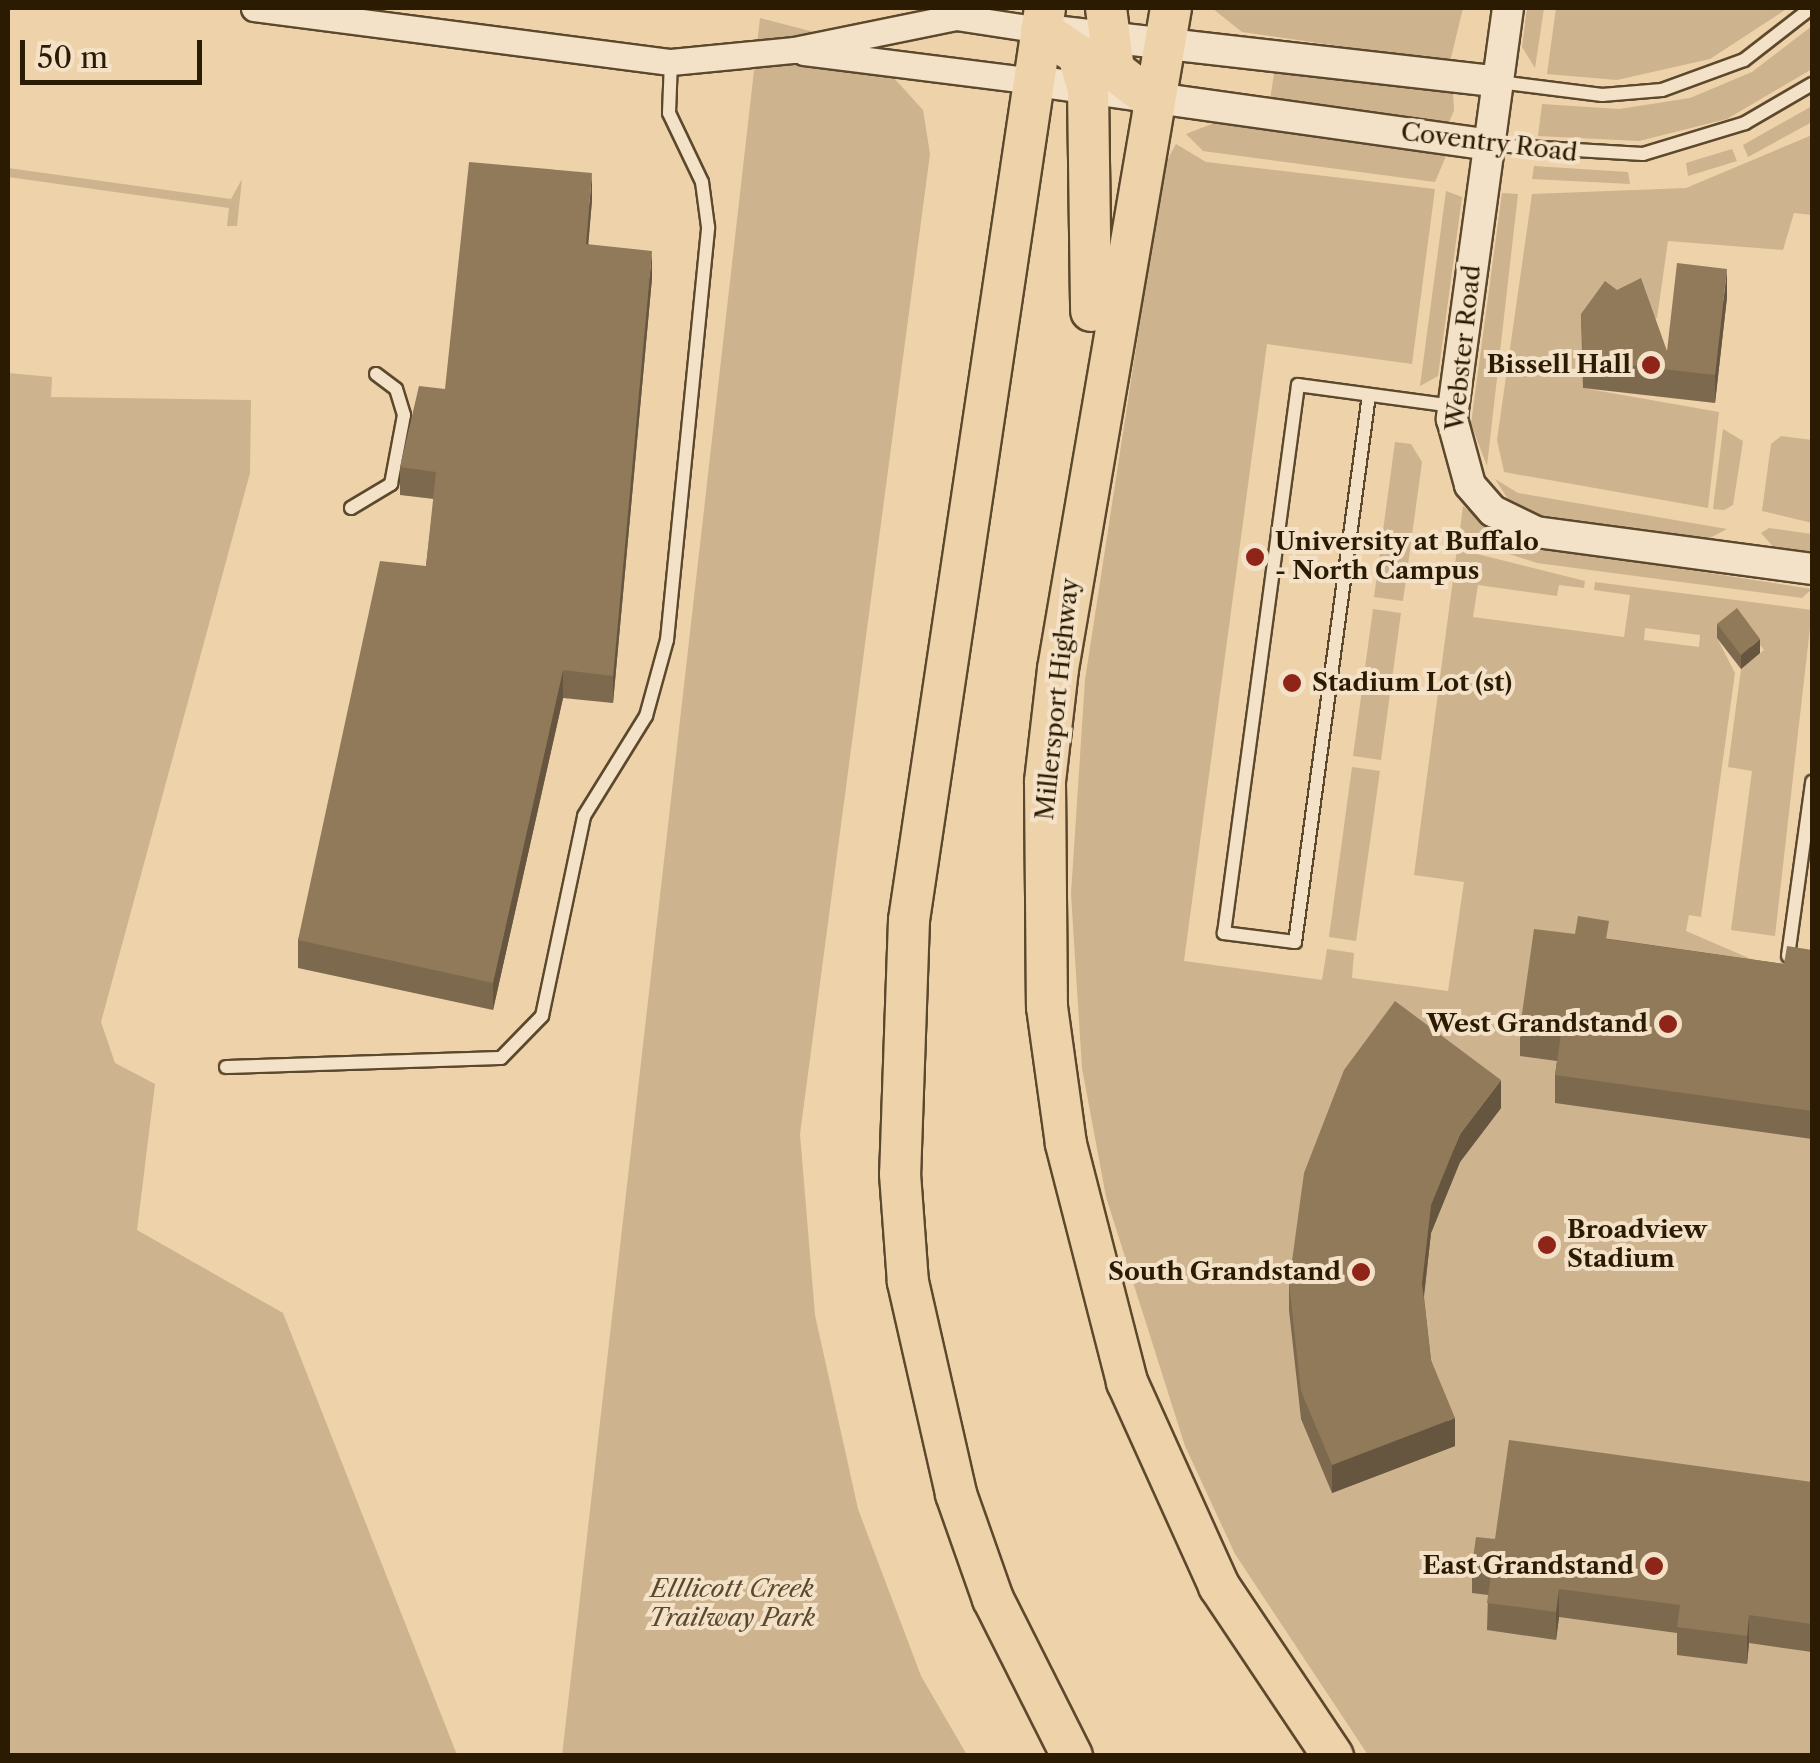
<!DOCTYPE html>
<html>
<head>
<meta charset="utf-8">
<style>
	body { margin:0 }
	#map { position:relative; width:1820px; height:1763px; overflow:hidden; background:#eed2aa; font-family:"Libre Caslon Text",serif }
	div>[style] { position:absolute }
	.green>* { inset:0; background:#cdb38e }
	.roads { filter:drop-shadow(2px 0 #5c492d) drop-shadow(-2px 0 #5c492d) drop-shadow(0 2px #5c492d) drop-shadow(0 -2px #5c492d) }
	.service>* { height:12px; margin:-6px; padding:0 6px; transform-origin:6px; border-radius:6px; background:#f4e2c8 }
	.minor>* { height:25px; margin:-12.5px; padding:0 12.5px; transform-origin:12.5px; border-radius:12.5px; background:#f4e2c8 }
	.tertiary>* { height:30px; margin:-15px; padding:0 15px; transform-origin:15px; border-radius:15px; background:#f4e2c8 }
	.primary>* { height:40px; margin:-20px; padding:0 20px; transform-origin:20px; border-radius:20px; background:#eed2aa }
	.wall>* { inset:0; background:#7d694d }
	.shaded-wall>* { inset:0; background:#66553f }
	.building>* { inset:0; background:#917a5a }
	.dots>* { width:28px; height:28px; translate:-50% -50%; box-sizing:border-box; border:5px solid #f4e2c8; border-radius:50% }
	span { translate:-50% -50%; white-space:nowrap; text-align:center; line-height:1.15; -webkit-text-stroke:8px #f4e2c8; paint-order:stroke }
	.street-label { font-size:25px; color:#2c1b03 }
	.poi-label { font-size:25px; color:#2c1b03; font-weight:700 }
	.right { translate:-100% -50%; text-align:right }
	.left { translate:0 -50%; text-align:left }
	.park-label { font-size:25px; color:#5c492d; font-style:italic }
	.frame { position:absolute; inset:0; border:10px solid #2c1b03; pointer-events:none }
	.scale { position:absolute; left:20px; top:40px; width:182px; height:45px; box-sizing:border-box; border:5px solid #2c1b03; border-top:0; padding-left:12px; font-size:30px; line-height:35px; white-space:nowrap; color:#2c1b03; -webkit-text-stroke:8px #f4e2c8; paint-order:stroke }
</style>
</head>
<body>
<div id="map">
	<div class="green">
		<i style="clip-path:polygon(1212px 8px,1463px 8px,1450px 62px,1242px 32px)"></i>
		<i style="clip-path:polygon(1527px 8px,1544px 8px,1535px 68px,1522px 47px)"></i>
		<i style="clip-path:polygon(1556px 8px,1788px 8px,1710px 59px,1617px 80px,1547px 74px)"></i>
		<i style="clip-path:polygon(760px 18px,864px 45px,923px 110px,930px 154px,800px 1134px,815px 1315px,858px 1509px,921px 1676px,967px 1755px,562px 1756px)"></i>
		<i style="clip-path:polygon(1812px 26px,1812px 69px,1727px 119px,1639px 141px,1538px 136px,1542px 104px,1619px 109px,1690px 98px,1752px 72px)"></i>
		<i style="clip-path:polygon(1275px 67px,1453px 92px,1454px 111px,1448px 124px,1270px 100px)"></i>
		<i style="clip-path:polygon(1812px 106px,1812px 122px,1748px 157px,1743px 145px)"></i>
		<i style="clip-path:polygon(1214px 123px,1441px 153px,1446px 156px,1435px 182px,1203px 151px,1186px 134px)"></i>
		<i style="clip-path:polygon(1812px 135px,1812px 215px,1794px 213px,1783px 250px,1668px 241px,1657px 318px,1645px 317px,1583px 388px,1719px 412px,1708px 508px,1504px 472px,1497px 440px,1532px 194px,1686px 188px)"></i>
		<i style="clip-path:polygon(evenodd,1176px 144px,1206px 162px,1435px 189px,1412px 364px,1267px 344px,1184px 961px,1322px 980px,1327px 949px,1354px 953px,1352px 978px,1448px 991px,1464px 882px,1414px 875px,1457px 549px,1585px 581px,1584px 588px,1559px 585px,1557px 596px,1478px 585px,1473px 617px,1624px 637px,1630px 595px,1594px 590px,1595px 582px,1812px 610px,1775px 936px,1731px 930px,1752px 771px,1728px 767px,1741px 669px,1764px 650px,1755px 639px,1717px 638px,1735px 673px,1701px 917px,1689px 915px,1686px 931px,1751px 959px,1747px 986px,1812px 978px,1812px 1755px,1368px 1755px,1235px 1554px,1185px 1446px,1106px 1197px,1082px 1068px,1071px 894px,1085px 680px,1164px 166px,1176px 144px,1645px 628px,1700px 635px,1699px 647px,1644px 640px,1645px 628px)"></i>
		<i style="clip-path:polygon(1732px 149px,1737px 161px,1688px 176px,1686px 163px)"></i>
		<i style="clip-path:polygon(1534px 166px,1628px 172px,1630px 184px,1532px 179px)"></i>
		<i style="clip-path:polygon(8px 168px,231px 199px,242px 179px,237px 226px,227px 226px,229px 208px,8px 177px)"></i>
		<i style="clip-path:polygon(1446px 191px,1462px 197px,1438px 376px,1420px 386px)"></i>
		<i style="clip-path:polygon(1502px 193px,1518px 194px,1487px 466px,1471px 424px)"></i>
		<i style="clip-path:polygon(8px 373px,52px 377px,51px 397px,251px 400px,250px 473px,101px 1022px,115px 1063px,155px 1084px,137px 1230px,283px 1313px,457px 1755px,8px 1755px)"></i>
		<i style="clip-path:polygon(1723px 429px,1743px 441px,1733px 505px,1724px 510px,1713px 509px)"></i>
		<i style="clip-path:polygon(1781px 436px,1812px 440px,1812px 523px,1762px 511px,1771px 444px)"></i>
		<i style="clip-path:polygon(1395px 442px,1411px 444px,1422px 462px,1403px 601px,1374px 597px)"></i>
		<i style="clip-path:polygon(1495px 479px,1518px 493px,1727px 529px,1704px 541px,1544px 518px,1511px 504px)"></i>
		<i style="clip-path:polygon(1463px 506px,1493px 531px,1534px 546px,1812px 589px,1802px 598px,1537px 563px,1459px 538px)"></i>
		<i style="clip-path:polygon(1769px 528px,1812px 534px,1812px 555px,1775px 549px,1761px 533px)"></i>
		<i style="clip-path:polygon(1373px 609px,1401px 613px,1381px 760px,1353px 756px)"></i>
		<i style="clip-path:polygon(1352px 767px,1380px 771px,1356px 941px,1329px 937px)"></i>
	</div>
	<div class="roads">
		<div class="service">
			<i style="left:1499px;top:82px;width:104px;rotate:7.2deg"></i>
			<i style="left:1602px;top:95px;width:60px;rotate:-4.8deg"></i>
			<i style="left:1662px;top:90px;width:87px;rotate:-20.1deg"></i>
			<i style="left:1744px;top:60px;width:85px;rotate:-37.8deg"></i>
			<i style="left:1492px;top:145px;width:151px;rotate:3.4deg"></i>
			<i style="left:1643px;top:154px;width:107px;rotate:-16.9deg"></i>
			<i style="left:1745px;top:123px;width:78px;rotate:-30.2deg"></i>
			<i style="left:1369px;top:395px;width:552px;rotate:97.7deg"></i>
			<i style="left:1295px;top:942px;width:72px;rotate:-172.8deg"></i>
			<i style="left:1224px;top:933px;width:553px;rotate:-82.31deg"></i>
			<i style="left:1298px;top:385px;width:156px;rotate:7.7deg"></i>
			<i style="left:351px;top:508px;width:47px;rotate:-31deg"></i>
			<i style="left:391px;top:484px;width:70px;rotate:-79.3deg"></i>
			<i style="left:404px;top:415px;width:27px;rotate:-107deg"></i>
			<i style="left:396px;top:389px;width:25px;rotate:-143deg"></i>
			<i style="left:1788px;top:956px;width:176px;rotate:-82.1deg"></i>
			<i style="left:226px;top:1067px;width:275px;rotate:-1.9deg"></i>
			<i style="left:501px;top:1058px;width:59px;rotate:-45.7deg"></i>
			<i style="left:542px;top:1016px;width:204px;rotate:-78.1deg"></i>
			<i style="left:584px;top:816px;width:118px;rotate:-58.2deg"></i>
			<i style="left:646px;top:716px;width:79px;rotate:-74.6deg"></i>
			<i style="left:667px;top:640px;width:415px;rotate:-84.3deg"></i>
			<i style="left:708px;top:227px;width:45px;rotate:-97.6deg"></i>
			<i style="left:702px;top:182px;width:76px;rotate:-115.6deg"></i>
			<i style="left:669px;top:113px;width:51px;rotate:-87.8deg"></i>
		</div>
		<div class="minor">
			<i style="left:254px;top:8px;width:420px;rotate:7.4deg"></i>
			<i style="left:671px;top:62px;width:124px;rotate:-5.6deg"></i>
			<i style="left:794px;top:50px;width:165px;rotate:-11.5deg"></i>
			<i style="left:956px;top:17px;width:86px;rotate:8.7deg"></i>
			<i style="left:804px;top:52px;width:233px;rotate:7.2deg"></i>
		</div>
		<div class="tertiary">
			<i style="left:1508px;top:8px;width:415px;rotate:97.8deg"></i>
			<i style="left:1452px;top:419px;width:68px;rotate:74.7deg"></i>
			<i style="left:1470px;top:485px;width:35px;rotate:49deg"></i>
			<i style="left:1493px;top:511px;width:48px;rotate:26deg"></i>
			<i style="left:1536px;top:532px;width:278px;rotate:7.6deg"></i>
			<i style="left:1045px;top:30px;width:456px;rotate:6.5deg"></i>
			<i style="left:1035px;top:81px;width:459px;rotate:8deg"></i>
		</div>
		<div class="primary">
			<i style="left:1045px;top:8px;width:922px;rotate:98.48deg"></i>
			<i style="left:909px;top:920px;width:254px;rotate:92deg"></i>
			<i style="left:900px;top:1174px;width:108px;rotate:85.8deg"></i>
			<i style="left:908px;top:1282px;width:217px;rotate:77.2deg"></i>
			<i style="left:956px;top:1494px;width:111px;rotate:70.6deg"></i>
			<i style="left:993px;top:1599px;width:176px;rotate:63.3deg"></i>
			<i style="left:1106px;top:8px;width:63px;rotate:82.6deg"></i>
			<i style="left:1114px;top:70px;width:47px;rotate:38.1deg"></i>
			<i style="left:1171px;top:8px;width:671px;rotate:99.7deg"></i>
			<i style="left:1058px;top:669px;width:114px;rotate:96.6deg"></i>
			<i style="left:1045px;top:782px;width:225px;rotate:89.5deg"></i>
			<i style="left:1047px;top:1007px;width:138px;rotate:82.1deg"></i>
			<i style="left:1066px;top:1144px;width:246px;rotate:75.6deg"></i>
			<i style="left:1127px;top:1382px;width:224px;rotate:65.7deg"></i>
			<i style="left:1219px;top:1586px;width:205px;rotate:56.2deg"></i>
			<i style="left:1041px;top:30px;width:45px;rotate:34deg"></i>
			<i style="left:1078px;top:55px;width:35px;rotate:74deg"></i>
			<i style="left:1088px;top:89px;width:222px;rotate:89.2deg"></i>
		</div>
	</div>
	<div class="wall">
		<i style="clip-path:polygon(592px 200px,588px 244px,652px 278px,613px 703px,563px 698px,493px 1010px,298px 968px,298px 940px,426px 566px,434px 499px,400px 495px,400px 467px,445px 389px)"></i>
		<i style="clip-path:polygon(1727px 297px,1715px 403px,1583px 388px,1581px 314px,1667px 351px)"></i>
		<i style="clip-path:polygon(1717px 624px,1760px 653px,1741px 669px,1717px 638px)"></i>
		<i style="clip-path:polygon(1575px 934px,1784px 964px,1812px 950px,1812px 1139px,1555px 1103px,1555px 1075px,1557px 1061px,1520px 1056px,1520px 1028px)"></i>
		<i style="clip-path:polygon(1501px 1108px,1460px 1162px,1431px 1233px,1424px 1297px,1431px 1360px,1455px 1446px,1332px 1493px,1301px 1419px,1289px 1310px,1289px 1283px)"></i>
		<i style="clip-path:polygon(1812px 1482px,1812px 1652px,1749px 1643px,1747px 1664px,1677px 1655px,1677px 1633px,1559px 1617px,1556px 1640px,1487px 1630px,1488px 1595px,1472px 1593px,1472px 1565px)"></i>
	</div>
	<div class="shaded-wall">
		<i style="clip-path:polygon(592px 173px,592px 200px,586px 272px,586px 244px)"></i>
		<i style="clip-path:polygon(652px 251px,652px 278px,613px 703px,613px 676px)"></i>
		<i style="clip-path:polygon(1727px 269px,1727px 297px,1715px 403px,1715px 375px)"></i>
		<i style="clip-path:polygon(1760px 639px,1760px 653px,1741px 669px,1741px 655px)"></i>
		<i style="clip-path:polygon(563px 670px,563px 698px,493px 1010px,493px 983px)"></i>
		<i style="clip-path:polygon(1501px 1080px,1501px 1108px,1460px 1162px,1431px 1233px,1422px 1311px,1422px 1283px,1431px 1205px,1460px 1134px)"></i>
		<i style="clip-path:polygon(1455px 1418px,1455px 1446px,1332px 1493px,1332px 1465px)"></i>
		<i style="clip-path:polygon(1559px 1589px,1559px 1617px,1556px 1640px,1556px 1612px)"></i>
		<i style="clip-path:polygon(1749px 1615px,1749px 1643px,1747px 1664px,1747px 1636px)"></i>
	</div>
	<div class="building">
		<i style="clip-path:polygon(469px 162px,592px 173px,586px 244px,652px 251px,613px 676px,563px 670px,493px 983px,298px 940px,380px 561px,426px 566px,436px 472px,400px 467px,419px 386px,445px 389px)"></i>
		<i style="clip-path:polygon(1677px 263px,1727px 269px,1715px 375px,1583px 360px,1581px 314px,1605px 281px,1617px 290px,1641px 278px,1667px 351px)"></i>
		<i style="clip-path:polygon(1737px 608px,1760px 639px,1741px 655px,1717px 624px)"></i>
		<i style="clip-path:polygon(1578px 916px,1609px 921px,1606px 939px,1784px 964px,1787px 946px,1812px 950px,1812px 1111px,1555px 1075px,1561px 1034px,1520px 1028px,1534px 929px,1575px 934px)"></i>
		<i style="clip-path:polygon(1395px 1001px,1501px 1080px,1460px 1134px,1431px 1205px,1422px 1283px,1431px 1360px,1455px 1418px,1332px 1465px,1301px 1391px,1289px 1283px,1304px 1173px,1344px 1070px)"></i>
		<i style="clip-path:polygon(1509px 1440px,1812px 1482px,1812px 1624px,1749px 1615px,1747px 1636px,1677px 1627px,1680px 1605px,1559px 1589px,1556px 1612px,1487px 1603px,1492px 1568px,1472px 1565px,1476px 1537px,1495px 1539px)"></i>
	</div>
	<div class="dots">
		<i style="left:1651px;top:365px;background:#8f2418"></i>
		<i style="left:1255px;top:557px;background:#8f2418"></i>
		<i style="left:1292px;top:683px;background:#8f2418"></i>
		<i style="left:1668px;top:1024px;background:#8f2418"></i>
		<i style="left:1547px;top:1245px;background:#8f2418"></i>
		<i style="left:1361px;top:1272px;background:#8f2418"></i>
		<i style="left:1654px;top:1566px;background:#8f2418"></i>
	</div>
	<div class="street-label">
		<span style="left:1489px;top:143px;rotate:7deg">Coventry Road</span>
		<span style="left:1464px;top:348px;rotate:-84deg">Webster Road</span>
		<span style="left:1058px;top:699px;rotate:-84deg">Millersport Highway</span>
	</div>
	<div class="poi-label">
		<span class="right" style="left:1631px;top:365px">Bissell Hall</span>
		<span class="left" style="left:1275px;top:557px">University at Buffalo<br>- North Campus</span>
		<span class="left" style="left:1312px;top:683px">Stadium Lot (st)</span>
		<span class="right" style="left:1648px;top:1024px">West Grandstand</span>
		<span class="left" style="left:1567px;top:1245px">Broadview<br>Stadium</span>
		<span class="right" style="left:1341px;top:1272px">South Grandstand</span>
		<span class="right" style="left:1634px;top:1566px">East Grandstand</span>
	</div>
	<div class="park-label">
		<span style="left:732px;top:1604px">Elllicott Creek<br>Trailway Park</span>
	</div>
	<div class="frame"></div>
	<div class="scale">50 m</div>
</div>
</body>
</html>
